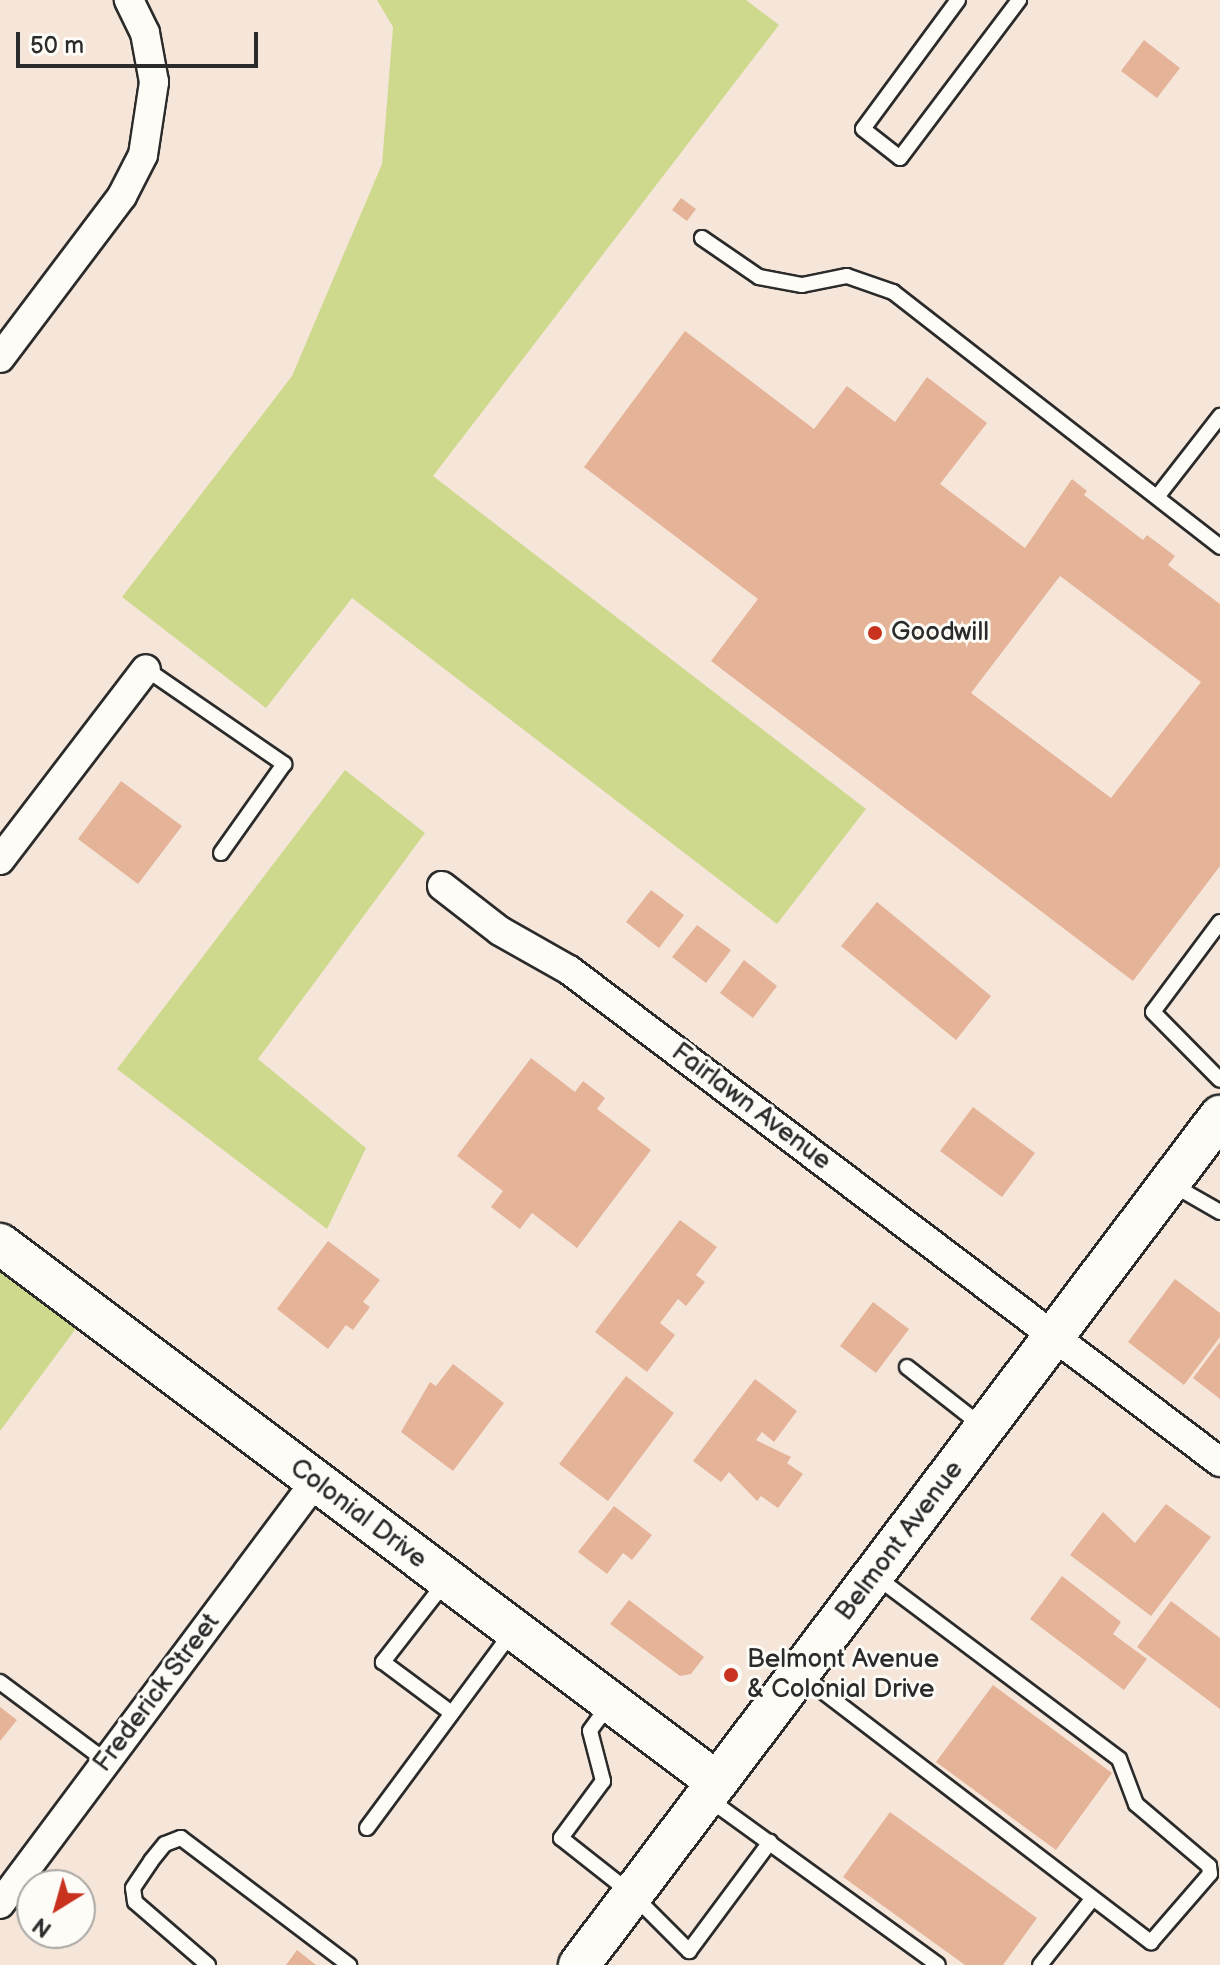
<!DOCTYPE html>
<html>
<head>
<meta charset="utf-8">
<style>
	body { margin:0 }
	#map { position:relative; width:1220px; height:1965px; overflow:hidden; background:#f6e6da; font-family:"Balsamiq Sans",sans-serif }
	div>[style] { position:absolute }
	.green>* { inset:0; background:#ced98d }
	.building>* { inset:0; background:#e5b398 }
	.roads { filter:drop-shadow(2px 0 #2b2b2b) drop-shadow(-2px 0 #2b2b2b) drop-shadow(0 2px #2b2b2b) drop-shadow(0 -2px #2b2b2b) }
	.lane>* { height:14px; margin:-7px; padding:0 7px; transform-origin:7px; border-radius:7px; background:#fdfcf7 }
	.street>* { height:28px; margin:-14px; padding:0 14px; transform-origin:14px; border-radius:14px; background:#fdfcf7 }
	.secondary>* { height:40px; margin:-20px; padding:0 20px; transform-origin:20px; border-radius:20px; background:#fdfcf7 }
	.dots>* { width:22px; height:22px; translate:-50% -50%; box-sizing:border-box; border:4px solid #fdfcf7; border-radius:50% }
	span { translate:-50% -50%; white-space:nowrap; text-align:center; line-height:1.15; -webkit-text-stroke:6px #fdfcf7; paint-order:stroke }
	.poi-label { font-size:26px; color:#2b2b2b }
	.left { translate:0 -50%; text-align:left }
	.street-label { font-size:26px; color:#2b2b2b }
	.north { position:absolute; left:16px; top:1869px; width:80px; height:80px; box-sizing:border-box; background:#fdfcf7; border:2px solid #a9a8a5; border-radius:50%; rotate:217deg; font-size:22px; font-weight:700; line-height:32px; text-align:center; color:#2b2b2b }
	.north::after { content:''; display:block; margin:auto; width:28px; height:36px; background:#c8321e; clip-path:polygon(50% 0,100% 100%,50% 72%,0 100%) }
	.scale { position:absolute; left:16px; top:32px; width:242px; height:36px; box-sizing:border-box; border:4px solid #2b2b2b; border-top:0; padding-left:10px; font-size:24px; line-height:28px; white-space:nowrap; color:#2b2b2b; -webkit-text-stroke:6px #fdfcf7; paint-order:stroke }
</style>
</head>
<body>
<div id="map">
	<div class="green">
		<i style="clip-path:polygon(377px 0,746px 0,779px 25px,433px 476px,866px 809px,777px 924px,352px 598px,266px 708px,122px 597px,292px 376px,382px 164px,393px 27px)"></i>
		<i style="clip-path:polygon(345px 770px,425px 833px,258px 1059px,366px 1148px,327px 1229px,117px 1069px)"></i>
		<i style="clip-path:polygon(0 1244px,89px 1311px,0 1431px)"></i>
	</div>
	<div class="building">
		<i style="clip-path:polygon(1144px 40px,1180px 68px,1157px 98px,1121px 71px)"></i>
		<i style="clip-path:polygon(681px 198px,696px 209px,687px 221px,672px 210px)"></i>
		<i style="clip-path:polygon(evenodd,685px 331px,814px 429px,847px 386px,895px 422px,927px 377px,987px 423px,940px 484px,1025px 548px,1072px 479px,1087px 491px,1084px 495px,1143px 540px,1147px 535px,1175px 556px,1168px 565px,1220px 604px,1220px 866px,1133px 981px,711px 661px,758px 599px,584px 467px,685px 331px,1060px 576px,1201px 682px,1111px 798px,971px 693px,1060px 576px)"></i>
		<i style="clip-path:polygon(121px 781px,182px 826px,138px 884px,78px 839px)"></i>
		<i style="clip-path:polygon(651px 890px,684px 915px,659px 948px,626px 922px)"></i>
		<i style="clip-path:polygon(877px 902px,991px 996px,956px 1040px,841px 946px)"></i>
		<i style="clip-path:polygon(697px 925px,731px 950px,706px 983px,672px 957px)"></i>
		<i style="clip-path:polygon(744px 960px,777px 986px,753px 1018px,720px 993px)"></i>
		<i style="clip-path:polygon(531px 1058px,575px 1092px,583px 1081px,605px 1098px,597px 1109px,651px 1150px,577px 1248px,532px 1213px,520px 1229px,491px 1207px,503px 1191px,457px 1156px)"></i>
		<i style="clip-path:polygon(973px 1107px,1035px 1153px,1002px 1197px,940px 1151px)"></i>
		<i style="clip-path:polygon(680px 1220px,717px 1247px,696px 1275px,705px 1282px,686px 1306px,678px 1299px,660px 1323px,675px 1335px,647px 1372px,595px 1332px)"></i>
		<i style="clip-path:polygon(328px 1241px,380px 1280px,363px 1302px,370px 1307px,353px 1330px,346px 1325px,328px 1349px,277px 1309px)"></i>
		<i style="clip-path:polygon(1175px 1279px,1220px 1313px,1220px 1337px,1184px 1385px,1128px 1342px)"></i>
		<i style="clip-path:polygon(873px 1302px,909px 1329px,876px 1373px,840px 1346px)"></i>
		<i style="clip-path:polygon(1220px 1342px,1220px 1399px,1193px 1378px)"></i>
		<i style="clip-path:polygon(453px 1364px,504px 1403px,453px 1471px,401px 1432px,430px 1382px,436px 1386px)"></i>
		<i style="clip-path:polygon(626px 1376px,674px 1413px,608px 1501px,559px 1464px)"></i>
		<i style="clip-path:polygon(755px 1379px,797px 1411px,774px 1442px,762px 1432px,756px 1440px,791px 1457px,787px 1463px,803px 1474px,778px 1508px,761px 1496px,757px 1501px,729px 1472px,721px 1482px,693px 1461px)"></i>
		<i style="clip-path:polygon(1166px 1504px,1211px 1537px,1151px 1616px,1070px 1555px,1103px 1512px,1135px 1543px)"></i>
		<i style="clip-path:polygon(614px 1506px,652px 1535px,632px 1560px,623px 1553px,607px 1574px,578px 1552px)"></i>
		<i style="clip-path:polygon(1062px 1576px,1121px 1622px,1113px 1634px,1147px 1659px,1124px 1690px,1030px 1619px)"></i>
		<i style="clip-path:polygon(629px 1600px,704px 1657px,691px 1674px,680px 1676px,610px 1624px)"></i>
		<i style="clip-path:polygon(1171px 1601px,1220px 1638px,1220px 1709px,1137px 1647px)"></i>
		<i style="clip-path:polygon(993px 1685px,1112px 1773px,1056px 1850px,936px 1762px)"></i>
		<i style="clip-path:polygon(0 1707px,17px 1720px,0 1741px)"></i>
		<i style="clip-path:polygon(890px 1812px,1037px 1918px,1003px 1965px,965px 1965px,843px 1877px)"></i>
		<i style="clip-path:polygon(297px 1950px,316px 1965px,286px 1965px)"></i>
	</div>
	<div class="roads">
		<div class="lane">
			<i style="left:958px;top:0;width:160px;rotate:126.4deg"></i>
			<i style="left:863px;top:129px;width:47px;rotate:38.1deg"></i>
			<i style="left:900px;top:158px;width:198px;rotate:-53deg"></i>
			<i style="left:702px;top:238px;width:69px;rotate:34.4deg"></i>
			<i style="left:759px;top:277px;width:44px;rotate:10.5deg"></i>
			<i style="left:802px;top:285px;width:46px;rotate:-11.3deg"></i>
			<i style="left:847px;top:276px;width:49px;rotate:19.2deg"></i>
			<i style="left:893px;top:292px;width:415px;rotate:37.9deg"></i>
			<i style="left:1157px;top:497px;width:103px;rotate:-52.1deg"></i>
			<i style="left:146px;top:669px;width:168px;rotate:34.5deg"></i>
			<i style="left:284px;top:764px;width:109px;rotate:125.3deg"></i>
			<i style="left:1220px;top:922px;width:112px;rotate:126.7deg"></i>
			<i style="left:1153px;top:1012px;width:95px;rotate:45.4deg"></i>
			<i style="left:1173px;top:1185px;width:54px;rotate:29.9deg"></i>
			<i style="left:907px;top:1367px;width:95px;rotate:38.2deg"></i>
			<i style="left:446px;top:1581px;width:103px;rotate:127.9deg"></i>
			<i style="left:383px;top:1662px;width:84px;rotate:36.7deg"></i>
			<i style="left:800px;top:1674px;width:442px;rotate:37.4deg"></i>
			<i style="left:1151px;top:1942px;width:90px;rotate:-49.1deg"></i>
			<i style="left:1210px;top:1874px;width:8px;rotate:-97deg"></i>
			<i style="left:1209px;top:1866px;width:96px;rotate:-139.7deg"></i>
			<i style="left:1136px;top:1804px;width:48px;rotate:-110.7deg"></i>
			<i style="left:1119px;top:1759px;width:305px;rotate:-143.1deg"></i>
			<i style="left:0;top:1682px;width:132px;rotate:36.7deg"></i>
			<i style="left:610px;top:1703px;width:34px;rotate:126deg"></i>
			<i style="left:590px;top:1731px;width:52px;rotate:75.4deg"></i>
			<i style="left:603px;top:1781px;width:71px;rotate:126.4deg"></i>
			<i style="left:561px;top:1838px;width:90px;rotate:38.3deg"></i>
			<i style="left:632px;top:1894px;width:81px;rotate:45deg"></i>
			<i style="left:689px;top:1951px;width:136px;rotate:-53.4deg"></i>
			<i style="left:706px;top:1797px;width:286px;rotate:35.9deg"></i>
			<i style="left:367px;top:1828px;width:244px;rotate:-53.5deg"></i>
			<i style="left:208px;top:1965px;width:96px;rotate:-139.2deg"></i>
			<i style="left:135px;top:1902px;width:14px;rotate:-98deg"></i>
			<i style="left:133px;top:1888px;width:32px;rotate:-56deg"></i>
			<i style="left:151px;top:1861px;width:22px;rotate:-51deg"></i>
			<i style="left:165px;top:1844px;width:17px;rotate:-21deg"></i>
			<i style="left:181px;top:1838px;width:211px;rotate:37.1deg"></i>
			<i style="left:1040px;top:1965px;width:85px;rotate:-51.7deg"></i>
		</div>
		<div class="street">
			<i style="left:0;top:358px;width:203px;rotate:-53deg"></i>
			<i style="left:122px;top:196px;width:46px;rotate:-62.9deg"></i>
			<i style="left:143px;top:155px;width:74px;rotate:-81.4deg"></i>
			<i style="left:154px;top:82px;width:50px;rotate:-100.4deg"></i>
			<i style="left:145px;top:33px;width:37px;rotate:-116deg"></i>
			<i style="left:0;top:860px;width:240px;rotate:-52.6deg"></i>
			<i style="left:442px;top:886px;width:73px;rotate:37.8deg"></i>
			<i style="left:500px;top:931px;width:79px;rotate:29.5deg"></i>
			<i style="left:569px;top:970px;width:816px;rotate:37.08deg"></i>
			<i style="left:0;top:1904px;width:527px;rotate:-53.26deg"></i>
		</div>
		<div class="secondary">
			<i style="left:0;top:1244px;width:896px;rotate:36.88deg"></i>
			<i style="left:579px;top:1965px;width:1064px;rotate:-52.95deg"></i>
		</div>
	</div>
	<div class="dots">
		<i style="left:875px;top:633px;background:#c8321e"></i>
		<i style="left:731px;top:1675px;background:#c8321e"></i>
	</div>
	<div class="poi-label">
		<span class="left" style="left:891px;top:633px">Goodwill</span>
		<span class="left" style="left:747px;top:1675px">Belmont Avenue<br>&amp; Colonial Drive</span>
	</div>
	<div class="street-label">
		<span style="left:751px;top:1107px;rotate:37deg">Fairlawn Avenue</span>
		<span style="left:358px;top:1514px;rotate:37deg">Colonial Drive</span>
		<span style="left:900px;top:1541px;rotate:-53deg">Belmont Avenue</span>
		<span style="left:157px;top:1693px;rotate:-53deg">Frederick Street</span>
	</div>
	<div class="north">N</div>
	<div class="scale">50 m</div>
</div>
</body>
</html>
